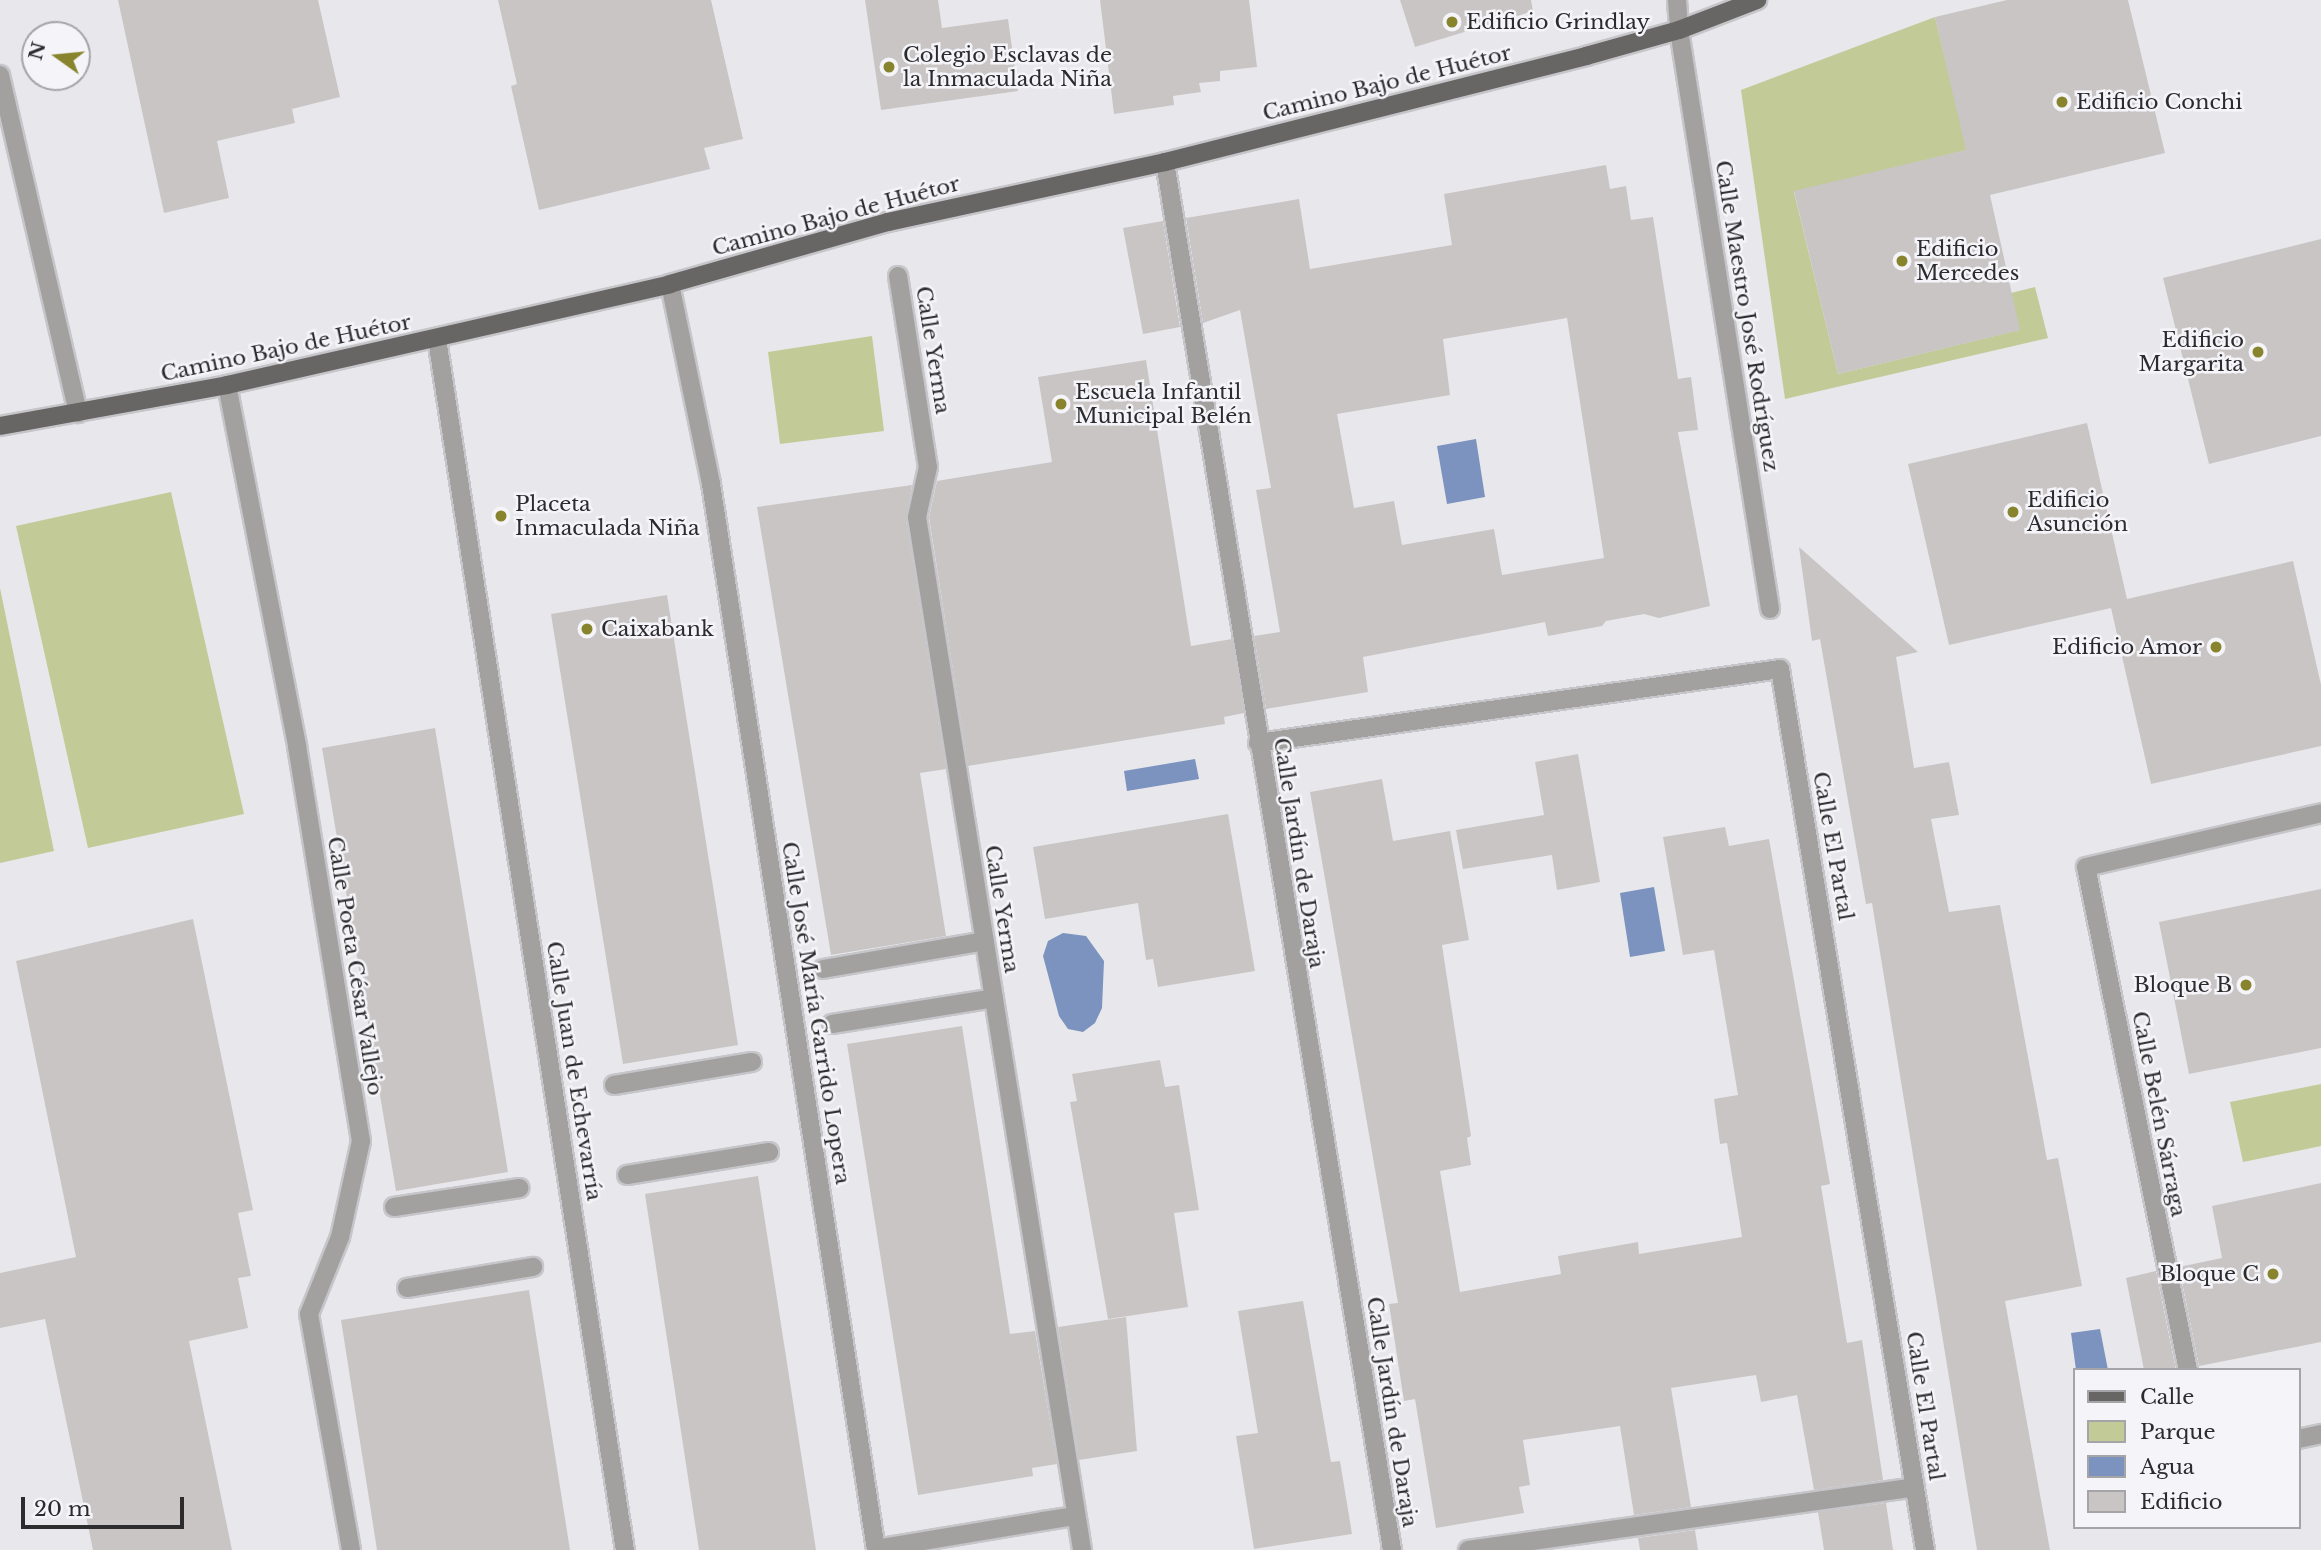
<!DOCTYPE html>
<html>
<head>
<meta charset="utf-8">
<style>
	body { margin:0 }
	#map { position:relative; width:2321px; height:1550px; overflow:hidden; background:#e8e8ec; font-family:"Libre Baskerville",serif }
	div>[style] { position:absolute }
	.green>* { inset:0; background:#c2ca97 }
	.water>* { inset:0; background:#7b93be }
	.building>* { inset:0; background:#c9c5c5 }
	.roads { filter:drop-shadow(2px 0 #c6c6ca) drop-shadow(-2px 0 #c6c6ca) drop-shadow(0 2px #c6c6ca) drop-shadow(0 -2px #c6c6ca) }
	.pedestrian>* { height:18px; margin:-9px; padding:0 9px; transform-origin:9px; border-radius:9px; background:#a2a1a0 }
	.minor>* { height:18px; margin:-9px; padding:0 9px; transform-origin:9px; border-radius:9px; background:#a2a1a0 }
	.tertiary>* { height:18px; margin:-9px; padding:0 9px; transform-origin:9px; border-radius:9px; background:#a2a1a0 }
	.primary>* { height:18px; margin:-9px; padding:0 9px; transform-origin:9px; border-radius:9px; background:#686664 }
	.dots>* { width:19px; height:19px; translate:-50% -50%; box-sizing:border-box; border:4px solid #f5f5f9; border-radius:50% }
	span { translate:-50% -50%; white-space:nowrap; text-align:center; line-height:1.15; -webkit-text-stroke:5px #f5f5f9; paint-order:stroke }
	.poi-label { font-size:21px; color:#2c2c2e }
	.left { translate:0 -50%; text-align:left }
	.right { translate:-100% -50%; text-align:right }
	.street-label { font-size:21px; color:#2c2c2e }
	.legend { position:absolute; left:2073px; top:1368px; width:228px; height:161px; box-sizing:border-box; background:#f5f5f9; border:2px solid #a5a5a8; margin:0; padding:9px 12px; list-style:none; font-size:21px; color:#2c2c2e }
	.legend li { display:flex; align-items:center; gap:14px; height:35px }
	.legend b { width:35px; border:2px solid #a5a5a8 }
	.north { position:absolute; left:21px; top:21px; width:70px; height:70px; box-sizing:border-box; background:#f5f5f9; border:2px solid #a5a5a8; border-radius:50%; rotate:285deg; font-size:19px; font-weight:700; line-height:28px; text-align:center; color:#2c2c2e }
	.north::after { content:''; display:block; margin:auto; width:24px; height:32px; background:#88842d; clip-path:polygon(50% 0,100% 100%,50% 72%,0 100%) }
	.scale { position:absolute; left:21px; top:1497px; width:163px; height:32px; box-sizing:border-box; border:4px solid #2c2c2e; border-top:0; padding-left:9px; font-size:21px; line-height:24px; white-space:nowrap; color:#2c2c2e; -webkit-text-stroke:5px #f5f5f9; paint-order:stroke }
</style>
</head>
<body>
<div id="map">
	<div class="green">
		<i style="clip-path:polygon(1935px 17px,1967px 150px,1794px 192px,1838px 374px,2019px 330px,2011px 293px,2035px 287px,2048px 338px,1785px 399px,1741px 90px)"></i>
		<i style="clip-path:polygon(872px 336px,884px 431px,780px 444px,768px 352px)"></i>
		<i style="clip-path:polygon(171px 492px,244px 814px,88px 848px,16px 526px)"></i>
		<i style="clip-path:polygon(0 588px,54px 851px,0 863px)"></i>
		<i style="clip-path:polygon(2321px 1084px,2321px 1146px,2243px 1162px,2230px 1102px)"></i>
	</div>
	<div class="water">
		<i style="clip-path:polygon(1476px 439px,1485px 497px,1447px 504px,1437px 446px)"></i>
		<i style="clip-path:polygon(1195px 759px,1199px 779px,1127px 791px,1124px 771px)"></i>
		<i style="clip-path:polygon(1654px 887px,1665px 951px,1630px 957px,1620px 893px)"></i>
		<i style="clip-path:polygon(1063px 933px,1086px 936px,1104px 961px,1102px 1008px,1095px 1023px,1083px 1032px,1068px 1029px,1059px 1016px,1043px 956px,1048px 941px)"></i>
		<i style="clip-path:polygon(2100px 1329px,2108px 1370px,2076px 1370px,2071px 1333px)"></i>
	</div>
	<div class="building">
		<i style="clip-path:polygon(118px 0,318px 0,340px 97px,292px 109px,295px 123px,217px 141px,229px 198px,164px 213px)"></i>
		<i style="clip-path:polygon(498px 0,711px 0,743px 139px,704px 148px,710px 169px,539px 210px,511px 86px,517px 84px)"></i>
		<i style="clip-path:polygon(865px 0,938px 0,942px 28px,1008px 19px,1018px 91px,881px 110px)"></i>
		<i style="clip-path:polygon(1100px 0,1249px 0,1257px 67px,1220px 71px,1220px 81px,1199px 83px,1201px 92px,1173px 96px,1174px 105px,1114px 114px)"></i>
		<i style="clip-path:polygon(1400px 0,1531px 0,1533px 11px,1415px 47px)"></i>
		<i style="clip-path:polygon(2007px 0,2128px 0,2165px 153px,1990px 195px,2020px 330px,1838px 374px,1794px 191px,1966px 150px,1935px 17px)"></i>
		<i style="clip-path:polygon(evenodd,1606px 165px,1610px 189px,1626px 186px,1631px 220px,1653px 217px,1678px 379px,1691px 377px,1698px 430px,1678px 432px,1710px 606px,1659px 618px,1644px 614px,1606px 621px,1602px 626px,1548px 636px,1545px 622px,1363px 657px,1368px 692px,1266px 709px,1254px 636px,1280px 632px,1256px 490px,1271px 488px,1240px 310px,1203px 323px,1186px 218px,1299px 199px,1310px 269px,1452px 245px,1444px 194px,1606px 165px,1567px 318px,1604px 558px,1502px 575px,1494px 529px,1402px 545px,1394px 501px,1354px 508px,1337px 414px,1450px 395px,1443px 339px,1567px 318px)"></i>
		<i style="clip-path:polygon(1163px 221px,1180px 327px,1143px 334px,1123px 228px)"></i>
		<i style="clip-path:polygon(2321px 239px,2321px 436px,2209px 464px,2163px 278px)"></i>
		<i style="clip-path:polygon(1146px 360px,1191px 646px,1232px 639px,1244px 713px,1224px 717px,1225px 724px,968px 766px,929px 517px,937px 481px,1052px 462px,1038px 377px)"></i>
		<i style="clip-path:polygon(2087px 423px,2127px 599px,2293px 561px,2321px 685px,2321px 746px,2151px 784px,2111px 608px,1949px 645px,1908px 464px)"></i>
		<i style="clip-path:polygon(912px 485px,906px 519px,946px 769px,920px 773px,946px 936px,831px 955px,757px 507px)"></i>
		<i style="clip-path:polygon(1799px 547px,1918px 652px,1896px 657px,1914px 768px,1949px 762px,1959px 815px,1931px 819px,1949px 912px,2000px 905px,2047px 1160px,2058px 1158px,2082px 1286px,2005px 1301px,2050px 1550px,1977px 1550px,1872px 903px,1866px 904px,1820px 639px,1812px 641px)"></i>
		<i style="clip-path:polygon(667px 595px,738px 1045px,623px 1064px,551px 614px)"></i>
		<i style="clip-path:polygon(435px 728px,508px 1172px,396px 1191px,322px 748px)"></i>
		<i style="clip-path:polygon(1578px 754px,1600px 882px,1557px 890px,1552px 855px,1463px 869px,1456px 830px,1544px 815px,1535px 762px)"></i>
		<i style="clip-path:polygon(1382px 779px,1393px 841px,1450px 831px,1469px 940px,1442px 945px,1471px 1136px,1467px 1138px,1471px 1165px,1440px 1171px,1460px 1292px,1561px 1274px,1558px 1256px,1638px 1242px,1639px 1254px,1742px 1237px,1727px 1143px,1720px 1144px,1714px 1099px,1738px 1095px,1714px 950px,1683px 955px,1663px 837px,1725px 827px,1729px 846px,1769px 839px,1830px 1184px,1821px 1186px,1847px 1343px,1862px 1340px,1883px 1480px,1814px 1490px,1797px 1395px,1761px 1402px,1756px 1375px,1671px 1388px,1691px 1507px,1634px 1515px,1620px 1426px,1523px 1440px,1530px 1485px,1519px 1487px,1524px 1513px,1436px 1528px,1415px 1399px,1404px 1401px,1389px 1304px,1398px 1303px,1310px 792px)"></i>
		<i style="clip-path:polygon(1228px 814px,1255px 971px,1158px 987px,1153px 959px,1146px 960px,1138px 903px,1045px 919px,1033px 847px)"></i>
		<i style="clip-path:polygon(2321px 889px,2321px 1048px,2189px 1074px,2159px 922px)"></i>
		<i style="clip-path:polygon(193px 919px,253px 1210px,238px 1213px,251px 1276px,238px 1278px,248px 1328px,189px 1341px,232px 1550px,93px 1550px,45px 1319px,0 1328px,0 1273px,76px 1257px,16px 961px)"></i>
		<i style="clip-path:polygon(962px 1026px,1010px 1334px,1035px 1331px,1057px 1464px,1032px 1468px,1033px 1476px,918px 1495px,847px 1044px)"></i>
		<i style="clip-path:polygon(1160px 1060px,1165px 1087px,1179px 1085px,1199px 1210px,1174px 1213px,1188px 1307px,1108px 1319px,1070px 1102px,1077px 1101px,1072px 1074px)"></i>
		<i style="clip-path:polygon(758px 1176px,816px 1550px,699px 1550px,645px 1194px)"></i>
		<i style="clip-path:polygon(2321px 1183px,2321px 1342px,2199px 1366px,2179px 1267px,2222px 1258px,2212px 1206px)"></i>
		<i style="clip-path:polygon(2156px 1271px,2176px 1370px,2144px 1370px,2126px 1278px)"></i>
		<i style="clip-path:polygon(529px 1290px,570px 1550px,377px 1550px,341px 1320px)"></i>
		<i style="clip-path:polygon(1303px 1301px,1331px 1462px,1340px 1461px,1352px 1534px,1254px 1549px,1236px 1436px,1258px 1433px,1238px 1311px)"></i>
		<i style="clip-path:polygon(1126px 1317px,1137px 1451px,1079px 1460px,1058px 1327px)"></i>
		<i style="clip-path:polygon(1886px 1503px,1893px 1550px,1824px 1550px,1818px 1512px)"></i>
		<i style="clip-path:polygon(1695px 1530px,1698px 1550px,1640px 1550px,1638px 1538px)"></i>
	</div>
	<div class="roads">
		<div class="pedestrian">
			<i style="left:898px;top:276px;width:193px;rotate:81.1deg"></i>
			<i style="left:928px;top:467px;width:51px;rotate:102.4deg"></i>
			<i style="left:917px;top:517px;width:1046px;rotate:80.92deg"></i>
			<i style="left:823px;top:969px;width:164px;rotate:-9.8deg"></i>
			<i style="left:832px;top:1024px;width:164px;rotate:-9.1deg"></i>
			<i style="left:614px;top:1085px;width:140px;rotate:-9.5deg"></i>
			<i style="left:627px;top:1175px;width:144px;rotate:-9.2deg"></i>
			<i style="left:394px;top:1207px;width:127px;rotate:-8.6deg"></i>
			<i style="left:407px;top:1288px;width:128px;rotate:-9.5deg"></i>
			<i style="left:2188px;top:1370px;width:513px;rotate:-101.46deg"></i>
			<i style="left:2086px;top:867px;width:241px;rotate:-12.9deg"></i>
			<i style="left:1043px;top:1521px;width:33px;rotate:-9deg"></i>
		</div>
		<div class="minor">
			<i style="left:1679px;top:30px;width:586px;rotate:81.07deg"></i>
			<i style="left:0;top:75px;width:347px;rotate:77deg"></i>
			<i style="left:1165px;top:162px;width:1406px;rotate:80.71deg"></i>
			<i style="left:227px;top:385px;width:368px;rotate:79deg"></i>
			<i style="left:297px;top:746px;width:400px;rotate:80.8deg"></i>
			<i style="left:361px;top:1141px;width:98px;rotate:102.3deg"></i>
			<i style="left:340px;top:1237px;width:83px;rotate:111.9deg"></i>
			<i style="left:309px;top:1314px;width:240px;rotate:79.9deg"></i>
			<i style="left:1258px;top:743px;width:527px;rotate:-8.07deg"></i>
			<i style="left:1780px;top:669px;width:893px;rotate:80.65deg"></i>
			<i style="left:2298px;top:1439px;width:24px;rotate:-12deg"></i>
			<i style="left:876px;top:1549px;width:169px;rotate:-9.5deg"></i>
			<i style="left:1468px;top:1550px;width:451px;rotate:-8deg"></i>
		</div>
		<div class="tertiary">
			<i style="left:1677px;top:0;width:30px;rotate:86deg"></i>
			<i style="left:670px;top:284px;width:204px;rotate:78.4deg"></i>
			<i style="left:711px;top:484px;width:1079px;rotate:81.2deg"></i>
			<i style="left:437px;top:339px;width:1226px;rotate:81.18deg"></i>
		</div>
		<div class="primary">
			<i style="left:0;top:426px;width:231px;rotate:-10.2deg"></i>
			<i style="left:227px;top:385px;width:454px;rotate:-12.8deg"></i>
			<i style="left:670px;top:284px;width:227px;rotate:-15.9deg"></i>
			<i style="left:888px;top:222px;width:283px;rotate:-12.2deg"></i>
			<i style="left:1165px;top:162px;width:434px;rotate:-14.1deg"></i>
			<i style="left:1586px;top:56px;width:97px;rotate:-15.6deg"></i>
			<i style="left:1679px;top:30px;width:84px;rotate:-21deg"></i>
		</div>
	</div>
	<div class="dots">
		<i style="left:1452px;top:22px;background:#88842d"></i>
		<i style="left:889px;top:67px;background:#88842d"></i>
		<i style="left:2062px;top:102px;background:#88842d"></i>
		<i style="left:1902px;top:261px;background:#88842d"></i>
		<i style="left:2258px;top:352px;background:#88842d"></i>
		<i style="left:1061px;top:404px;background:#88842d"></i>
		<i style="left:2013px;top:512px;background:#88842d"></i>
		<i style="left:501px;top:516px;background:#88842d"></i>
		<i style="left:587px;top:629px;background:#88842d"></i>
		<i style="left:2216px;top:647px;background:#88842d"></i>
		<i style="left:2246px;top:985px;background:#88842d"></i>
		<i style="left:2273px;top:1274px;background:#88842d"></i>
	</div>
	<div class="poi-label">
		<span class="left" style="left:1466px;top:22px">Edificio Grindlay</span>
		<span class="left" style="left:903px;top:67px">Colegio Esclavas de<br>la Inmaculada Niña</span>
		<span class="left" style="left:2076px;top:102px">Edificio Conchi</span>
		<span class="left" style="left:1916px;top:261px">Edificio<br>Mercedes</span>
		<span class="right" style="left:2244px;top:352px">Edificio<br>Margarita</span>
		<span class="left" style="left:1075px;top:404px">Escuela Infantil<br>Municipal Belén</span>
		<span class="left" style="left:2027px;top:512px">Edificio<br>Asunción</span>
		<span class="left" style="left:515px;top:516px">Placeta<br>Inmaculada Niña</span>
		<span class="left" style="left:601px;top:629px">Caixabank</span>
		<span class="right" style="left:2202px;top:647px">Edificio Amor</span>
		<span class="right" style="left:2232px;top:985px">Bloque B</span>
		<span class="right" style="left:2259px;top:1274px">Bloque C</span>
	</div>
	<div class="street-label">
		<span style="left:1387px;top:83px;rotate:-14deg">Camino Bajo de Huétor</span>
		<span style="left:836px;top:216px;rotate:-15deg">Camino Bajo de Huétor</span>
		<span style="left:1747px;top:316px;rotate:81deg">Calle Maestro José Rodríguez</span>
		<span style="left:286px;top:348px;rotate:-12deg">Camino Bajo de Huétor</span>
		<span style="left:933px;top:350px;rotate:81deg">Calle Yerma</span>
		<span style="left:1833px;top:846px;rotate:80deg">Calle El Partal</span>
		<span style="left:1299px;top:853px;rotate:81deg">Calle Jardín de Daraja</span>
		<span style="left:1002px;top:909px;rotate:81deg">Calle Yerma</span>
		<span style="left:355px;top:966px;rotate:81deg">Calle Poeta César Vallejo</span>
		<span style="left:816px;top:1013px;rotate:81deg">Calle José María Garrido Lopera</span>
		<span style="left:574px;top:1071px;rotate:81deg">Calle Juan de Echevarría</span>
		<span style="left:2159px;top:1114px;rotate:79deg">Calle Belén Sárraga</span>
		<span style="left:1925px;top:1406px;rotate:81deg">Calle El Partal</span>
		<span style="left:1392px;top:1412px;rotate:81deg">Calle Jardín de Daraja</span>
	</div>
	<ul class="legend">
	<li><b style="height:9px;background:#686664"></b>Calle</li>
	<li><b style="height:19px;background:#c2ca97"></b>Parque</li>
	<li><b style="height:19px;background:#7b93be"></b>Agua</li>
	<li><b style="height:19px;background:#c9c5c5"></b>Edificio</li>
	</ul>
	<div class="north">N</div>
	<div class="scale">20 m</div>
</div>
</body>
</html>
